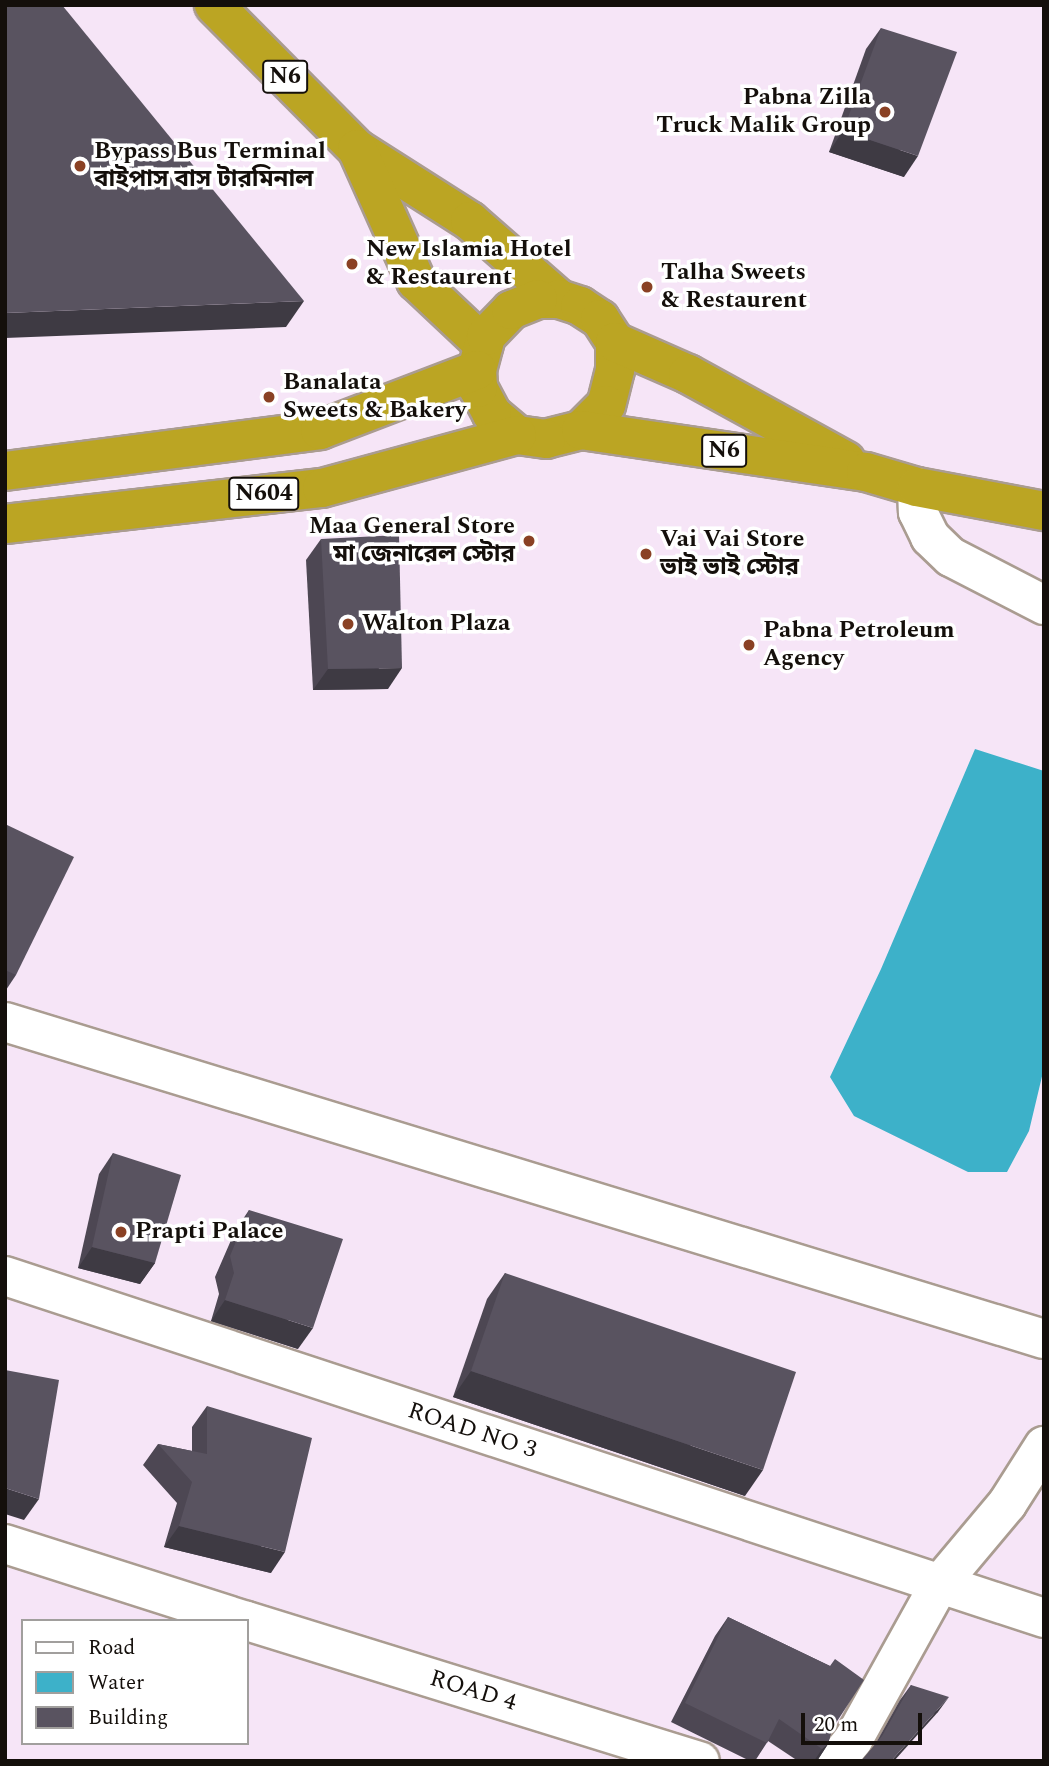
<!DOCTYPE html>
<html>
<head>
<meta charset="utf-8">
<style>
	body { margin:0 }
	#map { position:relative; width:1049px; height:1766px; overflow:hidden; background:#fef3e9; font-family:Spectral,"Noto Sans Bengali",serif }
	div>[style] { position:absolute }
	.commercial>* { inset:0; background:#f6e5f7 }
	.water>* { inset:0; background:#3db1c9 }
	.roads { filter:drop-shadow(2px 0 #aa9c91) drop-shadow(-2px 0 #aa9c91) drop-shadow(0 2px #aa9c91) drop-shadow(0 -2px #aa9c91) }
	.street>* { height:38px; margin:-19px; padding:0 19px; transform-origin:19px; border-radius:19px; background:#fff }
	.secondary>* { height:38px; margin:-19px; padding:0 19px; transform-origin:19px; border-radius:19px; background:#fff }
	.highway>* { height:38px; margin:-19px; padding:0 19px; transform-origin:19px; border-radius:19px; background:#bba523 }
	.wall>* { inset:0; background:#4d4753 }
	.shaded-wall>* { inset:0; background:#3e3a43 }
	.building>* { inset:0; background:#595360 }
	.dots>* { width:19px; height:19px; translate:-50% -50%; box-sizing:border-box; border:4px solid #fff; border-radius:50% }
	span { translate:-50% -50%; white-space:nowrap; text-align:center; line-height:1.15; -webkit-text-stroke:7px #fff; paint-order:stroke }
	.shield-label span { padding:2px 5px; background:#fff; border:2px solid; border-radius:5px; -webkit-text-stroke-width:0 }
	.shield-label { font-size:23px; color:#140f0b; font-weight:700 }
	.poi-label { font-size:24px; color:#140f0b; font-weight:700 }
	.right { translate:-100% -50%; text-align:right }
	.left { translate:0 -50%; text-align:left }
	.street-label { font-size:24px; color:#140f0b }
	.frame { position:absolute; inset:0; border:7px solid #140f0b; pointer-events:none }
	.legend { position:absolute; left:21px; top:1619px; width:228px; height:126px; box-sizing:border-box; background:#fff; border:2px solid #a19f9d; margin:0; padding:9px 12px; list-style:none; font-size:21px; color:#140f0b }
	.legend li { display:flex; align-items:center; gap:14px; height:35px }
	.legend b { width:35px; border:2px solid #a19f9d }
	.scale { position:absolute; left:801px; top:1713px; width:121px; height:32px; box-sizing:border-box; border:4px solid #140f0b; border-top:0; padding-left:9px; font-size:21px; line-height:24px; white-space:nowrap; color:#140f0b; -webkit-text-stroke:5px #fff; paint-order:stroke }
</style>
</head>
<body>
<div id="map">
	<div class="commercial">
		<i style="clip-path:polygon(evenodd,5px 5px,1044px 5px,1044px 1761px,5px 1761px,5px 5px,23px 1621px,247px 1621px,247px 1743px,23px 1743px,23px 1621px)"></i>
	</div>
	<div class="water">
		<i style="clip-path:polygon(975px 749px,1044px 771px,1044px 1068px,1029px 1131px,1007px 1172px,968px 1172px,854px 1116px,830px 1077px,881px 969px)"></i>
	</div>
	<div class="roads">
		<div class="street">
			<i style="left:5px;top:1022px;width:1086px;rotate:16.97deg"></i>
			<i style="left:5px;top:1276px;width:1094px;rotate:18.22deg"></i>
			<i style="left:5px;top:1544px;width:253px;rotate:17.7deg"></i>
			<i style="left:247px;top:1621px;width:474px;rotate:17.2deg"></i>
			<i style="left:836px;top:1761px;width:27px;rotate:-51deg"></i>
			<i style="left:853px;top:1740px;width:177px;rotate:-61deg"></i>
			<i style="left:939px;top:1585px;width:106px;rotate:-50deg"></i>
			<i style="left:1007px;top:1504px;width:69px;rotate:-57.5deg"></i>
		</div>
		<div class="secondary">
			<i style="left:917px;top:487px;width:25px;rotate:88deg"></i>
			<i style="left:918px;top:512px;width:28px;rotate:64deg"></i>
			<i style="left:930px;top:537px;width:29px;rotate:44deg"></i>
			<i style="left:951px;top:557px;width:105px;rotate:27.3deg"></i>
		</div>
		<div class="highway">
			<i style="left:214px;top:5px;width:203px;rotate:45.2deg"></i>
			<i style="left:357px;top:149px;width:134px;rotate:32.5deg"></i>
			<i style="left:470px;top:221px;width:118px;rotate:41.2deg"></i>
			<i style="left:357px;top:149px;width:145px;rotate:65.9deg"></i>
			<i style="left:416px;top:281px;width:93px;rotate:43.3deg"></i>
			<i style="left:538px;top:299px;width:21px"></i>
			<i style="left:559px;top:299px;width:22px;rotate:18deg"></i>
			<i style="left:580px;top:306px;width:24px;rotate:33deg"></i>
			<i style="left:600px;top:319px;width:27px;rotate:57deg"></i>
			<i style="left:615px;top:342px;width:28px;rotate:90deg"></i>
			<i style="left:615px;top:370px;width:36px;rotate:104deg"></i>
			<i style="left:606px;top:405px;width:35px;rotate:135deg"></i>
			<i style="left:581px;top:430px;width:36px;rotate:166deg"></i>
			<i style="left:546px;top:439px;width:29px;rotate:-172deg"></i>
			<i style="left:517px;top:435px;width:33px;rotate:-140deg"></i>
			<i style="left:492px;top:414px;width:30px;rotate:-118deg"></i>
			<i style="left:478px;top:388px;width:18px;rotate:-93deg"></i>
			<i style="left:477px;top:370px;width:35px;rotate:-75deg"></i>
			<i style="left:486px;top:336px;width:36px;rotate:-46deg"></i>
			<i style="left:511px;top:310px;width:29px;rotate:-22deg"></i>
			<i style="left:615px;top:342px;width:80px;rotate:23.7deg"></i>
			<i style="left:688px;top:374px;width:180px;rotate:28.8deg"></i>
			<i style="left:581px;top:430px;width:288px;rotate:8.4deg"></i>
			<i style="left:866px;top:472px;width:53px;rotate:16.4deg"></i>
			<i style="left:917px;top:487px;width:129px;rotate:10.7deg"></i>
			<i style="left:5px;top:471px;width:318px;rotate:-7.4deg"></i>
			<i style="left:320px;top:430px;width:168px;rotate:-20.9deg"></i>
			<i style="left:5px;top:524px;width:319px;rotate:-6.5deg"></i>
			<i style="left:322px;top:488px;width:202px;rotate:-15.2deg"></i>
		</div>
	</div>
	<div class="wall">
		<i style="clip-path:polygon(881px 28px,904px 177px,829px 152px,866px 49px)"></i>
		<i style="clip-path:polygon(321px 539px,388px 689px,313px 690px,306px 560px)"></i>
		<i style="clip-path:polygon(5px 824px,16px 975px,6px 990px,5px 990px)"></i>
		<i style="clip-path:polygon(113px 1153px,155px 1263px,140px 1284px,78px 1268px,99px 1174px)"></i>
		<i style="clip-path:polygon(249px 1210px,298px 1349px,211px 1321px,219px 1294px,215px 1277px,235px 1231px)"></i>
		<i style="clip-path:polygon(505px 1273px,745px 1496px,453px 1397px,487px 1299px)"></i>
		<i style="clip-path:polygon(207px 1406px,271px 1573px,164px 1547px,177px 1503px,143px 1465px,158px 1444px,192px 1451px,192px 1427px)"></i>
		<i style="clip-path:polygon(728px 1617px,830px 1666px,832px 1729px,828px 1744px,817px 1761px,798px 1761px,768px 1741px,755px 1761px,750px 1761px,671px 1722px,715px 1636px)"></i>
		<i style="clip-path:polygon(911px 1685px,938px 1712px,876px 1743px,900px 1700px)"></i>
	</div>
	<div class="shaded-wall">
		<i style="clip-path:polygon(843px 131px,918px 156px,904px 177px,829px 152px)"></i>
		<i style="clip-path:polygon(304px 301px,286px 327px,5px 338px,5px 313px)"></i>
		<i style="clip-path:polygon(402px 668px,388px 689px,313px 690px,328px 669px)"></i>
		<i style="clip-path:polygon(92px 1247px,155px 1263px,140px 1284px,78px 1268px)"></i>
		<i style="clip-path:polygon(225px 1300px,313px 1328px,298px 1349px,211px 1321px)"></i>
		<i style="clip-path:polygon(471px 1371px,763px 1470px,745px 1496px,453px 1397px)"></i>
		<i style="clip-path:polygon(5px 1488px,39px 1499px,24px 1520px,5px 1514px)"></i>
		<i style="clip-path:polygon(179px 1526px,285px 1552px,271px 1573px,164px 1547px)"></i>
		<i style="clip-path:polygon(949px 1697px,938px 1712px,894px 1761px,891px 1761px)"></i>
		<i style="clip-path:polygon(828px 1744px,817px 1761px,814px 1761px,822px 1749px)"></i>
	</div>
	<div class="building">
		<i style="clip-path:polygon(5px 5px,62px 5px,304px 301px,5px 313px)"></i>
		<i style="clip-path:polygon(881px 28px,957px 52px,918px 156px,843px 131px)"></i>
		<i style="clip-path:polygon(399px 535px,402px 668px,328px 669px,321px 539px)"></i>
		<i style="clip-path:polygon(5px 824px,74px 857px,16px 975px,5px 970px)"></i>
		<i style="clip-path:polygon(113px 1153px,181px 1175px,155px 1263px,92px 1247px)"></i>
		<i style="clip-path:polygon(249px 1210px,343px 1239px,313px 1328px,225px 1300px,234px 1273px,230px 1256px)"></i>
		<i style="clip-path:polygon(505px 1273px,796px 1372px,763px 1470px,471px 1371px)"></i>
		<i style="clip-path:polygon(5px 1370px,59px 1380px,39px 1499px,5px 1488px)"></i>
		<i style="clip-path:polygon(207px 1406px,312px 1438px,285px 1552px,179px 1526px,192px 1482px,158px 1444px,207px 1454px)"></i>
		<i style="clip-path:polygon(728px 1617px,830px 1666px,835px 1659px,864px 1680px,832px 1729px,828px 1744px,822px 1749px,779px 1719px,767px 1743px,685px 1703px)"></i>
		<i style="clip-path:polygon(911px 1685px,949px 1697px,891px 1761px,861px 1761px,882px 1736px)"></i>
	</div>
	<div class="dots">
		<i style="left:885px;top:112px;background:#8a4124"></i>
		<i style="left:80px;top:166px;background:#8a4124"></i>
		<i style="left:352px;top:264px;background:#8a4124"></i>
		<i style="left:647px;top:287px;background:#8a4124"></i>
		<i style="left:269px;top:397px;background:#8a4124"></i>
		<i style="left:529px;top:541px;background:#8a4124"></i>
		<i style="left:646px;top:554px;background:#8a4124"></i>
		<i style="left:348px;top:624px;background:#8a4124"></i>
		<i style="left:749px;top:645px;background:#8a4124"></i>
		<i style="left:121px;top:1232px;background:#8a4124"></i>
	</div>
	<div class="shield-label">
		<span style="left:285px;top:77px">N6</span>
		<span style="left:724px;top:451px">N6</span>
		<span style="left:264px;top:494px">N604</span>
	</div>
	<div class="poi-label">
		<span class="right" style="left:871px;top:112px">Pabna Zilla<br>Truck Malik Group</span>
		<span class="left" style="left:94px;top:166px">Bypass Bus Terminal<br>বাইপাস বাস টারমিনাল</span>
		<span class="left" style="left:366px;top:264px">New Islamia Hotel<br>&amp; Restaurent</span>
		<span class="left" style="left:661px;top:287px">Talha Sweets<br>&amp; Restaurent</span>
		<span class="left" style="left:283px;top:397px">Banalata<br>Sweets &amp; Bakery</span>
		<span class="right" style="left:515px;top:541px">Maa General Store<br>মা জেনারেল স্টোর</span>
		<span class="left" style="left:660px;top:554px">Vai Vai Store<br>ভাই ভাই স্টোর</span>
		<span class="left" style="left:362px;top:624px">Walton Plaza</span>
		<span class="left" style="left:763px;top:645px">Pabna Petroleum<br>Agency</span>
		<span class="left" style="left:135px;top:1232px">Prapti Palace</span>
	</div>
	<div class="street-label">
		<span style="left:472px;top:1431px;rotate:18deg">ROAD NO 3</span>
		<span style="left:473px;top:1691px;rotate:17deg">ROAD 4</span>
	</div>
	<div class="frame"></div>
	<ul class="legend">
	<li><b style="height:9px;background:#fff"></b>Road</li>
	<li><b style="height:19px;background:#3db1c9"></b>Water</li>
	<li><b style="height:19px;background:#595360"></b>Building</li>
	</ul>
	<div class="scale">20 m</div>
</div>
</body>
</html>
